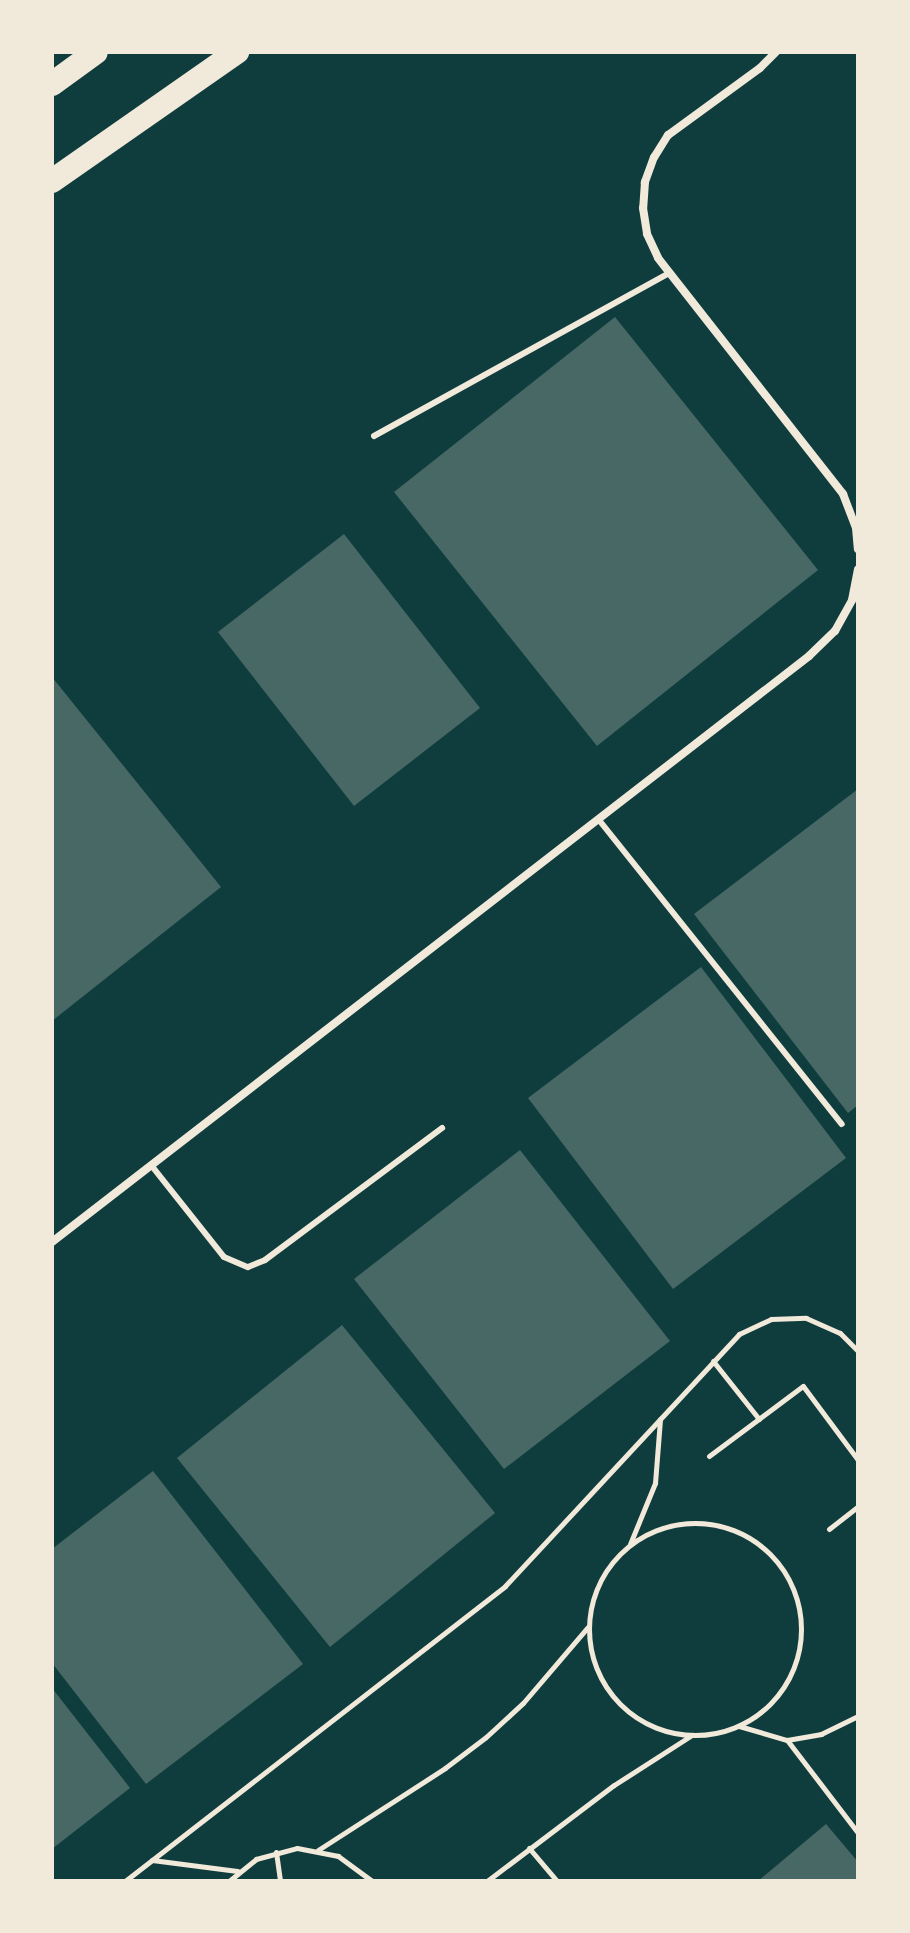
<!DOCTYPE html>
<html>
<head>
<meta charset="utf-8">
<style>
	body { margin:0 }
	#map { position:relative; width:910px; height:1933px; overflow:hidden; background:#0f3d3e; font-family:"DM Sans",sans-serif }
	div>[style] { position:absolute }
	.building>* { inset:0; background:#486865 }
	.path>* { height:5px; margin:-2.5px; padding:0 2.5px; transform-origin:2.5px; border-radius:2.5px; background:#f1e9da }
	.path>.ring { margin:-2.5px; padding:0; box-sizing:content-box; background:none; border:5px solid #f1e9da; border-radius:50% }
	.service>* { height:6px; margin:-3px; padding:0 3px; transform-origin:3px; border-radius:3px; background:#f1e9da }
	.minor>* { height:8px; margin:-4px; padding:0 4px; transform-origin:4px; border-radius:4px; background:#f1e9da }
	.motorway>* { height:24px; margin:-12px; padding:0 12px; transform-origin:12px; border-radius:12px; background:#f1e9da }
	span { translate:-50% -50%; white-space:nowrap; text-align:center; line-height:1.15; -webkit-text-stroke:8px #f1e9da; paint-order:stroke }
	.frame { position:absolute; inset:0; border:54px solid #f1e9da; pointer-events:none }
</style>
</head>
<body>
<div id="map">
	<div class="building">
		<i style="clip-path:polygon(615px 317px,818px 570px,597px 746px,394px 492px)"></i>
		<i style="clip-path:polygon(344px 534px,480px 708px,354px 806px,218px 632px)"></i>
		<i style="clip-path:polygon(52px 677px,221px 887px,52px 1021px)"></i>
		<i style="clip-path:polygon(858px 789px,858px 1105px,848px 1113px,694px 914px)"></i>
		<i style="clip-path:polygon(701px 967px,846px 1158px,673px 1289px,528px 1098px)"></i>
		<i style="clip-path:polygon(520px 1150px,670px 1341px,504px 1469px,354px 1279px)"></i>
		<i style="clip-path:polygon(342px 1325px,495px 1513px,330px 1647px,177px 1458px)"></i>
		<i style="clip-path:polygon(153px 1471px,303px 1664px,146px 1784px,52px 1663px,52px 1549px)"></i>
		<i style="clip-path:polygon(52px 1688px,130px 1788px,52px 1849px)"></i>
		<i style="clip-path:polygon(826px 1824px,858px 1862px,858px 1881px,758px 1881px)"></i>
	</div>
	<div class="path">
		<i style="left:713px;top:1361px;width:74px;rotate:51.6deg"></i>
		<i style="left:709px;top:1456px;width:117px;rotate:-36.7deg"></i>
		<i style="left:803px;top:1386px;width:92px;rotate:53.4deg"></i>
		<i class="ring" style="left:589px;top:1523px;width:207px;height:207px"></i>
		<i style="left:829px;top:1529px;width:37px;rotate:-38deg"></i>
		<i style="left:630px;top:1544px;width:66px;rotate:-67.7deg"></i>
		<i style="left:655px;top:1483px;width:64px;rotate:-85.5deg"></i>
		<i style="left:739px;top:1726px;width:50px;rotate:16.3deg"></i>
		<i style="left:787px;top:1740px;width:35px;rotate:-10deg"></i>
		<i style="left:821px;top:1734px;width:41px;rotate:-25.9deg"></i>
		<i style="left:787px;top:1740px;width:117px;rotate:52.6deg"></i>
		<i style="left:529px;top:1848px;width:43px;rotate:49.7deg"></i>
		<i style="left:318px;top:1850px;width:151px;rotate:-32.8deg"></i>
		<i style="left:445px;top:1768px;width:51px;rotate:-37.1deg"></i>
		<i style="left:486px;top:1737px;width:50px;rotate:-42.6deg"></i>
		<i style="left:523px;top:1703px;width:100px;rotate:-49.5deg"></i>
		<i style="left:276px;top:1852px;width:29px;rotate:82deg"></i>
		<i style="left:152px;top:1860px;width:86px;rotate:7.4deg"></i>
		<i style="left:125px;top:1881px;width:481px;rotate:-37.8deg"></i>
		<i style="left:505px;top:1586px;width:344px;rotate:-47.1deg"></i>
		<i style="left:739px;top:1334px;width:35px;rotate:-25deg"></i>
		<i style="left:771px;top:1319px;width:35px;rotate:-2deg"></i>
		<i style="left:806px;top:1318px;width:37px;rotate:24deg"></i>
		<i style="left:840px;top:1333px;width:25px;rotate:45deg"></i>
		<i style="left:229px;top:1881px;width:35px;rotate:-39deg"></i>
		<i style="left:256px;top:1859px;width:42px;rotate:-15deg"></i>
		<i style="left:297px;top:1848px;width:42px;rotate:11deg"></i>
		<i style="left:338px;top:1856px;width:42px;rotate:36.3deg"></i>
		<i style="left:487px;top:1881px;width:159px;rotate:-37.1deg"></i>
		<i style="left:614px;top:1785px;width:93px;rotate:-32.7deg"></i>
	</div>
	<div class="service">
		<i style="left:374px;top:436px;width:337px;rotate:-28.9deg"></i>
		<i style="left:599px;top:820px;width:389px;rotate:51.4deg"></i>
		<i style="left:151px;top:1165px;width:117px;rotate:51.6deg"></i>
		<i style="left:224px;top:1257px;width:26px;rotate:23deg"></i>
		<i style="left:248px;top:1267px;width:18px;rotate:-22deg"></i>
		<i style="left:265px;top:1260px;width:221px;rotate:-36.7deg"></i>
	</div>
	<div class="minor">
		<i style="left:776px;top:52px;width:23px;rotate:135deg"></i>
		<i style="left:760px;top:68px;width:114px;rotate:143.9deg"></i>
		<i style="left:668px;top:135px;width:26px;rotate:122deg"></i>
		<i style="left:654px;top:157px;width:27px;rotate:110deg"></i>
		<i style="left:645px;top:182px;width:26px;rotate:94deg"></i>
		<i style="left:643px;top:208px;width:26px;rotate:81deg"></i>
		<i style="left:647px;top:234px;width:26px;rotate:65deg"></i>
		<i style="left:658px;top:258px;width:300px;rotate:51.9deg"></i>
		<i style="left:843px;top:494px;width:36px;rotate:69deg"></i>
		<i style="left:856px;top:528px;width:21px;rotate:85deg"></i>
		<i style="left:52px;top:1242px;width:957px;rotate:-37.74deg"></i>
		<i style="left:809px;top:656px;width:36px;rotate:-44deg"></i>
		<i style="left:835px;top:631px;width:35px;rotate:-61deg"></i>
		<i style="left:852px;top:600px;width:31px;rotate:-79deg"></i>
	</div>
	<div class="motorway">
		<i style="left:52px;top:84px;width:54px;rotate:-36deg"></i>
		<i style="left:52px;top:181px;width:226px;rotate:-34.9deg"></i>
	</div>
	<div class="frame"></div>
</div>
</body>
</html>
